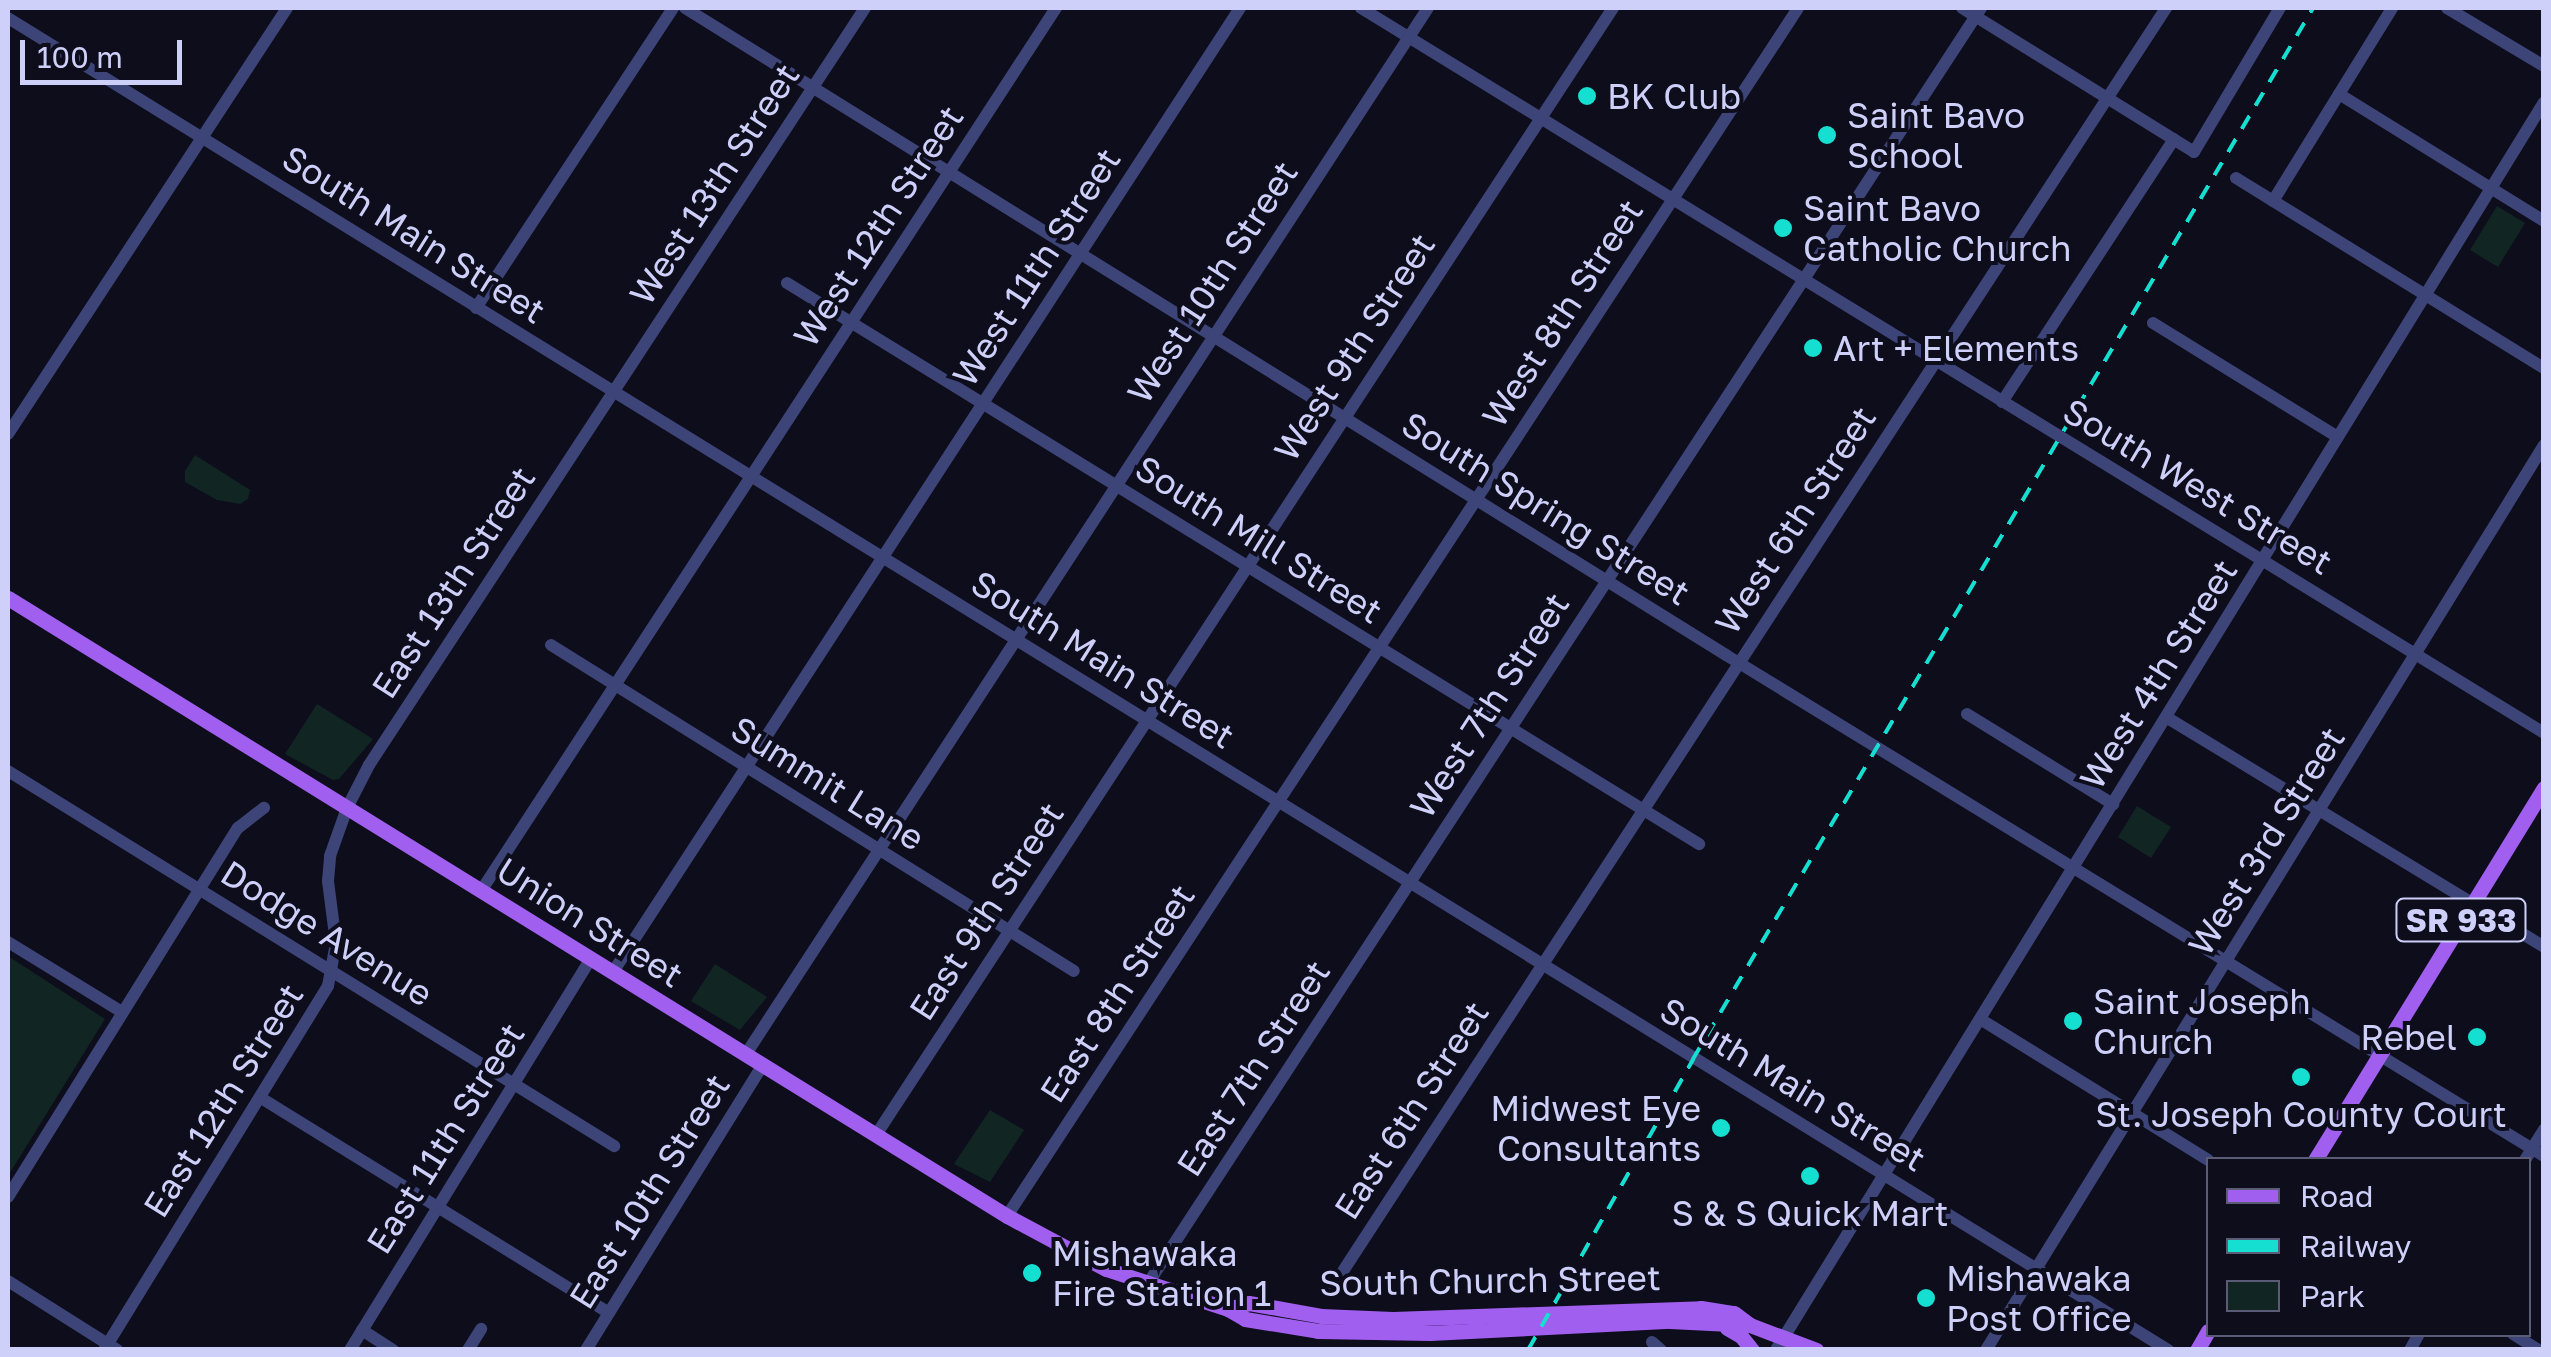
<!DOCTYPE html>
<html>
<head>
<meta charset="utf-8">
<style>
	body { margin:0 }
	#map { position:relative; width:2551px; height:1357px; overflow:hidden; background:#0d0d1c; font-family:"Golos Text",sans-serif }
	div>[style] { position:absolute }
	.green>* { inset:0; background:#112622 }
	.minor>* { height:12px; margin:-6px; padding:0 6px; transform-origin:6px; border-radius:6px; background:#3d4477 }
	.major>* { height:15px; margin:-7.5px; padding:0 7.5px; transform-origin:7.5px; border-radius:7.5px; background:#a15ff0 }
	.rail>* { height:4px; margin-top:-2px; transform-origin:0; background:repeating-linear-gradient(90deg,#15dfd1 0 15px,transparent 0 27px) }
	.dots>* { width:28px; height:28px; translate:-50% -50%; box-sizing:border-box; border:5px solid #0d0d1c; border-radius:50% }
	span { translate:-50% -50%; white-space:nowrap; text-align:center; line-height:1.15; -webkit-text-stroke:8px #0d0d1c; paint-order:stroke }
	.shield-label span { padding:2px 8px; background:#0d0d1c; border:2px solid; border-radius:8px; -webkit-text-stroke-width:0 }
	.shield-label { font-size:32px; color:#ced0fa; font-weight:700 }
	.poi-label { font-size:35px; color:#ced0fa }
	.left { translate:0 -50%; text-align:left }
	.right { translate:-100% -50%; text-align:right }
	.street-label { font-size:35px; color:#ced0fa }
	.frame { position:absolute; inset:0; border:10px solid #ced0fa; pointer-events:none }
	.legend { position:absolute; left:2206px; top:1157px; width:325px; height:180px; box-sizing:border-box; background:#0d0d1c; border:2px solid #5a5b75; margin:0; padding:12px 18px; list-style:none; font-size:30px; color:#ced0fa }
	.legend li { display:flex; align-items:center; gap:20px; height:50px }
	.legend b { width:50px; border:2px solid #5a5b75 }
	.scale { position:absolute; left:20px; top:40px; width:162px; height:45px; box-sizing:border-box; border:5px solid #ced0fa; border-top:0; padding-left:12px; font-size:30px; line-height:35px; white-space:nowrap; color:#ced0fa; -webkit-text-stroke:8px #0d0d1c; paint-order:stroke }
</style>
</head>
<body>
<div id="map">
	<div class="green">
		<i style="clip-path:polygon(2497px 206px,2525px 223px,2498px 267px,2470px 250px)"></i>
		<i style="clip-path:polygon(195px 455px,250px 490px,248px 499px,240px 504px,217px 500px,185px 482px,185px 471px)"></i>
		<i style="clip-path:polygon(317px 704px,373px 739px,339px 779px,333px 780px,285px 754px)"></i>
		<i style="clip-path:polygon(2137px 806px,2171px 827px,2151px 858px,2118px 837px)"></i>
		<i style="clip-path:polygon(8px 956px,105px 1019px,8px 1176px)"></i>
		<i style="clip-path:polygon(715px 964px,767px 997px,740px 1030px,691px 1001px)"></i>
		<i style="clip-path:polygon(990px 1110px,1024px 1130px,990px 1182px,954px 1164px)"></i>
	</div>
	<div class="minor">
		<i style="left:685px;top:8px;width:1226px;rotate:31.86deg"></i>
		<i style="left:1726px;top:655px;width:959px;rotate:31.49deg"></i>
		<i style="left:1361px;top:8px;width:1387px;rotate:31.5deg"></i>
		<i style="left:1962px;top:8px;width:273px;rotate:31.8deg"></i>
		<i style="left:2194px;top:152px;width:168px;rotate:-59.2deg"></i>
		<i style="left:2447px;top:8px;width:113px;rotate:30.9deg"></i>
		<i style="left:8px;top:18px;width:2538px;rotate:31.66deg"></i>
		<i style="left:2339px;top:94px;width:241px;rotate:31.8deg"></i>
		<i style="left:2236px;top:178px;width:362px;rotate:31.7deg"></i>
		<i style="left:2273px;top:201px;width:227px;rotate:-58.3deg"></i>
		<i style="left:787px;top:283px;width:1071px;rotate:31.6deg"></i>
		<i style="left:476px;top:308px;width:359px;rotate:-56.7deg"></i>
		<i style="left:2153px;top:323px;width:215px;rotate:31.7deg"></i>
		<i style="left:2002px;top:402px;width:314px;rotate:-56.8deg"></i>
		<i style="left:8px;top:434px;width:509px;rotate:-56.78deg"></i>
		<i style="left:551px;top:645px;width:616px;rotate:31.94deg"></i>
		<i style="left:1967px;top:714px;width:172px;rotate:31.7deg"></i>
		<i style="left:2166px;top:717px;width:442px;rotate:31.3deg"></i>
		<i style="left:8px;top:771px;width:713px;rotate:31.75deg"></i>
		<i style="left:481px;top:891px;width:1054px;rotate:-56.93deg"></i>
		<i style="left:8px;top:942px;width:134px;rotate:31.6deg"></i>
		<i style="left:613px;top:972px;width:1150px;rotate:-56.96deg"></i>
		<i style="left:1980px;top:1019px;width:268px;rotate:31.7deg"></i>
		<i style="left:746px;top:1054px;width:1249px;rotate:-56.9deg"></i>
		<i style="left:261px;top:1098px;width:409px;rotate:31.7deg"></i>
		<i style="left:876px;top:1135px;width:1347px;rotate:-56.82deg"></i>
		<i style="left:2525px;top:1160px;width:36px;rotate:-58deg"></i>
		<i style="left:8px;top:1197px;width:435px;rotate:-58.1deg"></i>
		<i style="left:238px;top:828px;width:33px;rotate:-38deg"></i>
		<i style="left:1007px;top:1216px;width:1444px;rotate:-56.78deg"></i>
		<i style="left:8px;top:1281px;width:129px;rotate:32.3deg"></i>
		<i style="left:1147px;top:1285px;width:1525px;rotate:-56.85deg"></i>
		<i style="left:1332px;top:1288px;width:1528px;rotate:-56.91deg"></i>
		<i style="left:362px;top:1330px;width:37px;rotate:33deg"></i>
		<i style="left:2513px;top:1334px;width:31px;rotate:32deg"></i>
		<i style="left:1652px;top:1342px;width:12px;rotate:42deg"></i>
		<i style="left:104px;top:1350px;width:427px;rotate:-58.4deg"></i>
		<i style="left:328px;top:986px;width:44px;rotate:-79.5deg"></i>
		<i style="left:336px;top:943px;width:63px;rotate:-97.4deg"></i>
		<i style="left:328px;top:881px;width:25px;rotate:-85deg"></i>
		<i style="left:330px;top:856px;width:51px;rotate:-70.5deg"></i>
		<i style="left:347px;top:808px;width:48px;rotate:-62.9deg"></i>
		<i style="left:369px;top:765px;width:905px;rotate:-56.77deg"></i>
		<i style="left:350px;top:1350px;width:459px;rotate:-58.4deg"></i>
		<i style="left:468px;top:1350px;width:25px;rotate:-58deg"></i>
		<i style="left:586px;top:1350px;width:336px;rotate:-58.2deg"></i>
		<i style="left:1776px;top:1350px;width:1465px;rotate:-58.39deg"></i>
		<i style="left:1986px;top:1350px;width:1063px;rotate:-58.34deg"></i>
		<i style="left:2410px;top:1350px;width:18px;rotate:-61deg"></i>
	</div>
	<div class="major">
		<i style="left:8px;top:598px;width:1175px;rotate:31.74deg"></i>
		<i style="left:1007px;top:1216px;width:112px;rotate:28.2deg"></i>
		<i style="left:1106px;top:1269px;width:128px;rotate:18.2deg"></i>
		<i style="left:1228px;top:1309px;width:20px;rotate:30deg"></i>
		<i style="left:1245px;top:1319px;width:74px;rotate:9.3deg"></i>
		<i style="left:1318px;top:1331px;width:112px;rotate:1deg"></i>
		<i style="left:1430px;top:1333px;width:240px;rotate:-2.9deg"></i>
		<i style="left:1670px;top:1321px;width:80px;rotate:2.9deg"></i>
		<i style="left:2315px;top:1160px;width:437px;rotate:-58.4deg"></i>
		<i style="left:1228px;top:1309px;width:22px;rotate:-16deg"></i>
		<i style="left:1249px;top:1303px;width:73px;rotate:10.2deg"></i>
		<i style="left:1321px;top:1316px;width:72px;rotate:2.4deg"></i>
		<i style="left:1393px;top:1319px;width:308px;rotate:-2deg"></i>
		<i style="left:1701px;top:1308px;width:33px;rotate:9deg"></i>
		<i style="left:1734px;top:1313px;width:20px;rotate:37deg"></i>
		<i style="left:1750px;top:1325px;width:71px;rotate:20.7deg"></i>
		<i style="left:1727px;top:1328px;width:16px;rotate:30deg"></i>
		<i style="left:1741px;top:1336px;width:18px;rotate:52deg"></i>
		<i style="left:2197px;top:1350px;width:22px;rotate:-60deg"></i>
	</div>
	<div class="rail">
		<i style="left:1528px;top:1350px;width:335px;rotate:-60.4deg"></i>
		<i style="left:1693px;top:1059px;width:1220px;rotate:-59.46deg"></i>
	</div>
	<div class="dots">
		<i style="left:1587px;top:96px;background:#15dfd1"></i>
		<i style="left:1827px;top:135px;background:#15dfd1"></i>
		<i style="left:1783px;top:228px;background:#15dfd1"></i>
		<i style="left:1813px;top:348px;background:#15dfd1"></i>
		<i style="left:2073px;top:1021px;background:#15dfd1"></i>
		<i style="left:2477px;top:1037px;background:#15dfd1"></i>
		<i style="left:2301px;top:1077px;background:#15dfd1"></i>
		<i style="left:1721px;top:1128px;background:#15dfd1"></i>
		<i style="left:1810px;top:1176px;background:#15dfd1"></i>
		<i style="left:1032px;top:1273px;background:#15dfd1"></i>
		<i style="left:1926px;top:1298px;background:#15dfd1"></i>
	</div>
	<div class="shield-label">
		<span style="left:2461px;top:920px">SR 933</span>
	</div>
	<div class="poi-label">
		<span class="left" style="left:1607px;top:96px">BK Club</span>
		<span class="left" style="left:1847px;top:135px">Saint Bavo<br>School</span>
		<span class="left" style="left:1803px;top:228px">Saint Bavo<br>Catholic Church</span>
		<span class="left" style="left:1833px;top:348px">Art + Elements</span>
		<span class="left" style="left:2093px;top:1021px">Saint Joseph<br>Church</span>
		<span class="right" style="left:2457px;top:1037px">Rebel</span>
		<span class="right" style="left:1701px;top:1128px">Midwest Eye<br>Consultants</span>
		<span style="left:2301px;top:1114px">St. Joseph County Court</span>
		<span style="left:1810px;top:1213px">S &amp; S Quick Mart</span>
		<span class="left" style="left:1052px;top:1273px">Mishawaka<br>Fire Station 1</span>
		<span class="left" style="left:1946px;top:1298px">Mishawaka<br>Post Office</span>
	</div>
	<div class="street-label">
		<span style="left:714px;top:184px;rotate:-57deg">West 13th Street</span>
		<span style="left:878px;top:226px;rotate:-57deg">West 12th Street</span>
		<span style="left:414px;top:234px;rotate:32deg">South Main Street</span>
		<span style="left:1036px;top:267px;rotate:-57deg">West 11th Street</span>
		<span style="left:1212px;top:282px;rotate:-57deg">West 10th Street</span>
		<span style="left:1562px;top:313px;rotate:-57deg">West 8th Street</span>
		<span style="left:1354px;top:347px;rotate:-57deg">West 9th Street</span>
		<span style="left:2198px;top:486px;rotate:31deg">South West Street</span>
		<span style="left:1546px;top:508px;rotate:32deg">South Spring Street</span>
		<span style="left:1795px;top:520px;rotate:-57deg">West 6th Street</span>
		<span style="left:1259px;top:539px;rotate:32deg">South Mill Street</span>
		<span style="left:453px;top:582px;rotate:-57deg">East 13th Street</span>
		<span style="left:1103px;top:659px;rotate:32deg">South Main Street</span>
		<span style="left:2158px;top:674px;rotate:-58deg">West 4th Street</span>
		<span style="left:1489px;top:705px;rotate:-57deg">West 7th Street</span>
		<span style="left:828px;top:783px;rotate:32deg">Summit Lane</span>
		<span style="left:2266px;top:841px;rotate:-58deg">West 3rd Street</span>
		<span style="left:986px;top:911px;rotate:-57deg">East 9th Street</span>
		<span style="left:590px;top:922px;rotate:32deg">Union Street</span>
		<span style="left:327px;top:933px;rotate:32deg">Dodge Avenue</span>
		<span style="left:1117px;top:993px;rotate:-57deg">East 8th Street</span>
		<span style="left:1253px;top:1068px;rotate:-57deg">East 7th Street</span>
		<span style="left:1793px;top:1084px;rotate:31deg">South Main Street</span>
		<span style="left:223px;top:1100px;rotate:-58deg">East 12th Street</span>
		<span style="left:1411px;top:1110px;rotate:-57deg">East 6th Street</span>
		<span style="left:445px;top:1138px;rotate:-58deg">East 11th Street</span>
		<span style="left:649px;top:1191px;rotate:-58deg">East 10th Street</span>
		<span style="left:1490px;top:1280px;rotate:-1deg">South Church Street</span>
	</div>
	<div class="frame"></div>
	<ul class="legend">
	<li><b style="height:12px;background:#a15ff0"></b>Road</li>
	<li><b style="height:12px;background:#15dfd1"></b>Railway</li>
	<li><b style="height:28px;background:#112622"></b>Park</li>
	</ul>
	<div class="scale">100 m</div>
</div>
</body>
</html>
